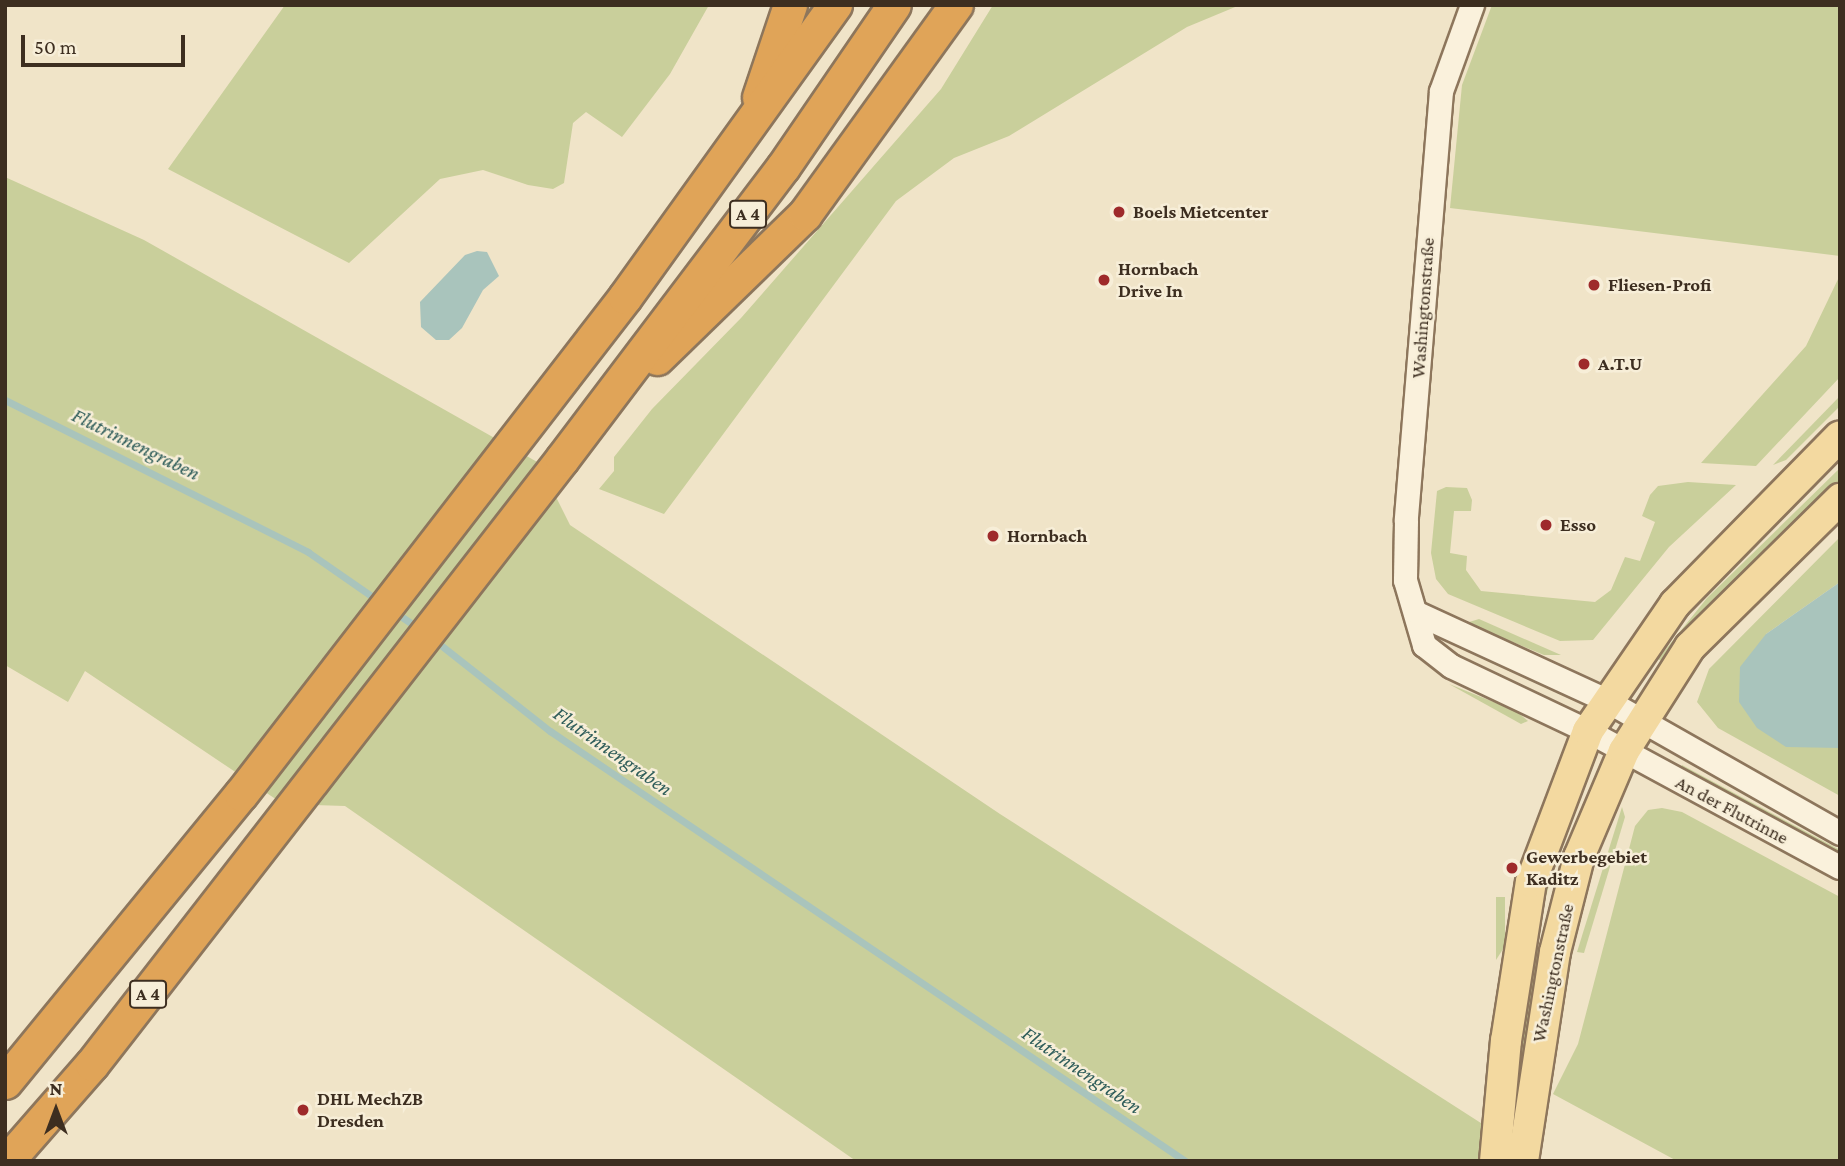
<!DOCTYPE html>
<html>
<head>
<meta charset="utf-8">
<style>
	body { margin:0 }
	#map { position:relative; width:1845px; height:1166px; overflow:hidden; background:#f0e4c8; font-family:"Crimson Pro",serif }
	div>[style] { position:absolute }
	.green>* { inset:0; background:#c9cf9b }
	.water>* { inset:0; background:#a9c4bc }
	.stream>* { height:7px; margin:-3.5px; padding:0 3.5px; transform-origin:3.5px; border-radius:3.5px; background:#a9c4bc }
	.roads { filter:drop-shadow(2px 0 #8d765c) drop-shadow(-2px 0 #8d765c) drop-shadow(0 2px #8d765c) drop-shadow(0 -2px #8d765c) }
	.minor>* { height:23px; margin:-11.5px; padding:0 11.5px; transform-origin:11.5px; border-radius:11.5px; background:#faf1dc }
	.major>* { height:30px; margin:-15px; padding:0 15px; transform-origin:15px; border-radius:15px; background:#f3d9a0 }
	.highway>* { height:33px; margin:-16.5px; padding:0 16.5px; transform-origin:16.5px; border-radius:16.5px; background:#e0a458 }
	.dots>* { width:19px; height:19px; translate:-50% -50%; box-sizing:border-box; border:4px solid #f7eed8; border-radius:50% }
	span { translate:-50% -50%; white-space:nowrap; text-align:center; line-height:1.15; -webkit-text-stroke:5px #f7eed8; paint-order:stroke }
	.shield-label span { padding:2px 5px; background:#f7eed8; border:2px solid; border-radius:5px; -webkit-text-stroke-width:0 }
	.shield-label { font-size:18px; color:#3d2e20; font-weight:700 }
	.poi-label { font-size:19px; color:#3d2e20; font-weight:700 }
	.left { translate:0 -50%; text-align:left }
	.street-label { font-size:19px; color:#3d2e20 }
	.water-label { font-size:21px; color:#2f5d5a; font-style:italic }
	.frame { position:absolute; inset:0; border:7px solid #3d2e20; pointer-events:none }
	.north { position:absolute; left:21px; top:1075px; width:70px; height:70px; -webkit-text-stroke:5px #f7eed8; paint-order:stroke; rotate:0deg; font-size:19px; font-weight:700; line-height:28px; text-align:center; color:#3d2e20 }
	.north::after { content:''; display:block; margin:auto; width:24px; height:32px; background:#3d2e20; clip-path:polygon(50% 0,100% 100%,50% 72%,0 100%) }
	.scale { position:absolute; left:21px; top:35px; width:164px; height:32px; box-sizing:border-box; border:4px solid #3d2e20; border-top:0; padding-left:9px; font-size:21px; line-height:24px; white-space:nowrap; color:#3d2e20; -webkit-text-stroke:5px #f7eed8; paint-order:stroke }
</style>
</head>
<body>
<div id="map">
	<div class="green">
		<i style="clip-path:polygon(285px 5px,709px 5px,670px 74px,622px 137px,586px 112px,573px 123px,564px 183px,553px 189px,528px 185px,483px 170px,440px 179px,349px 263px,168px 169px)"></i>
		<i style="clip-path:polygon(993px 5px,1240px 5px,1187px 27px,1009px 136px,954px 158px,896px 201px,664px 514px,599px 489px,614px 471px,614px 457px,652px 409px,741px 318px,941px 89px)"></i>
		<i style="clip-path:polygon(1492px 5px,1840px 5px,1840px 256px,1450px 208px,1462px 85px)"></i>
		<i style="clip-path:polygon(5px 177px,144px 240px,539px 463px,570px 525px,1000px 814px,1540px 1161px,856px 1161px,345px 806px,283px 804px,85px 671px,68px 702px,5px 665px)"></i>
		<i style="clip-path:polygon(1840px 275px,1840px 377px,1756px 466px,1701px 463px,1806px 346px)"></i>
		<i style="clip-path:polygon(1840px 396px,1840px 406px,1786px 460px,1773px 465px)"></i>
		<i style="clip-path:polygon(1840px 468px,1840px 480px,1828px 492px,1743px 572px,1663px 662px,1658px 659px,1707px 598px)"></i>
		<i style="clip-path:polygon(1688px 482px,1736px 485px,1669px 547px,1593px 640px,1560px 641px,1448px 594px,1436px 579px,1431px 553px,1437px 491px,1446px 487px,1467px 488px,1472px 500px,1471px 511px,1454px 511px,1450px 553px,1467px 556px,1466px 570px,1481px 591px,1595px 602px,1611px 590px,1625px 557px,1640px 561px,1655px 522px,1642px 516px,1650px 495px,1658px 486px)"></i>
		<i style="clip-path:polygon(1840px 537px,1840px 582px,1766px 634px,1840px 748px,1840px 796px,1718px 728px,1697px 702px,1709px 669px)"></i>
		<i style="clip-path:polygon(1479px 619px,1561px 655px,1544px 655px,1466px 623px)"></i>
		<i style="clip-path:polygon(1449px 684px,1516px 711px,1528px 721px,1521px 724px)"></i>
		<i style="clip-path:polygon(1682px 765px,1840px 850px,1840px 858px,1679px 771px)"></i>
		<i style="clip-path:polygon(1622px 807px,1625px 817px,1584px 953px,1577px 952px)"></i>
		<i style="clip-path:polygon(1662px 808px,1682px 812px,1840px 897px,1840px 1161px,1677px 1161px,1553px 1094px,1578px 1044px,1635px 826px,1648px 810px)"></i>
		<i style="clip-path:polygon(1566px 827px,1538px 924px,1538px 971px,1516px 1106px,1540px 890px)"></i>
		<i style="clip-path:polygon(1496px 897px,1505px 897px,1505px 946px,1496px 960px)"></i>
	</div>
	<div class="water">
		<i style="clip-path:polygon(477px 251px,487px 252px,499px 276px,483px 290px,462px 328px,449px 340px,436px 340px,421px 327px,420px 302px,465px 255px)"></i>
		<i style="clip-path:polygon(1840px 582px,1840px 748px,1786px 747px,1757px 728px,1739px 702px,1740px 667px,1766px 634px)"></i>
	</div>
	<div class="stream">
		<i style="left:5px;top:400px;width:339px;rotate:26.6deg"></i>
		<i style="left:308px;top:552px;width:88px;rotate:34.8deg"></i>
		<i style="left:393px;top:611px;width:34px;rotate:34deg"></i>
		<i style="left:433px;top:639px;width:149px;rotate:38.2deg"></i>
		<i style="left:550px;top:731px;width:767px;rotate:34.1deg"></i>
	</div>
	<div class="roads">
		<div class="minor">
			<i style="left:1472px;top:5px;width:91px;rotate:109.8deg"></i>
			<i style="left:1441px;top:91px;width:431px;rotate:94.7deg"></i>
			<i style="left:1406px;top:521px;width:59px;rotate:91deg"></i>
			<i style="left:1405px;top:580px;width:68px;rotate:73.7deg"></i>
			<i style="left:1424px;top:645px;width:34px;rotate:38deg"></i>
			<i style="left:1451px;top:666px;width:152px;rotate:25.4deg"></i>
			<i style="left:1588px;top:731px;width:286px;rotate:28.4deg"></i>
			<i style="left:1419px;top:614px;width:204px;rotate:24.7deg"></i>
			<i style="left:1604px;top:699px;width:271px;rotate:29.6deg"></i>
		</div>
		<div class="major">
			<i style="left:1495px;top:1161px;width:121px;rotate:-84.8deg"></i>
			<i style="left:1506px;top:1041px;width:161px;rotate:-81.1deg"></i>
			<i style="left:1531px;top:882px;width:161px;rotate:-69.3deg"></i>
			<i style="left:1588px;top:731px;width:154px;rotate:-55.6deg"></i>
			<i style="left:1675px;top:604px;width:235px;rotate:-45.5deg"></i>
			<i style="left:1523px;top:1161px;width:211px;rotate:-81.3deg"></i>
			<i style="left:1555px;top:952px;width:98px;rotate:-75.8deg"></i>
			<i style="left:1579px;top:857px;width:115px;rotate:-67deg"></i>
			<i style="left:1624px;top:751px;width:123px;rotate:-57.6deg"></i>
			<i style="left:1690px;top:647px;width:211px;rotate:-44.6deg"></i>
		</div>
		<div class="highway">
			<i style="left:759px;top:97px;width:97px;rotate:-71.4deg"></i>
			<i style="left:657px;top:358px;width:206px;rotate:-44.2deg"></i>
			<i style="left:805px;top:214px;width:258px;rotate:-54.2deg"></i>
			<i style="left:5px;top:1082px;width:372px;rotate:-50.7deg"></i>
			<i style="left:241px;top:794px;width:628px;rotate:-52.31deg"></i>
			<i style="left:625px;top:297px;width:360px;rotate:-54.3deg"></i>
			<i style="left:7px;top:1161px;width:129px;rotate:-48.8deg"></i>
			<i style="left:92px;top:1064px;width:766px;rotate:-52.16deg"></i>
			<i style="left:562px;top:459px;width:366px;rotate:-52.9deg"></i>
			<i style="left:783px;top:167px;width:196px;rotate:-55.6deg"></i>
		</div>
	</div>
	<div class="dots">
		<i style="left:1119px;top:212px;background:#9e2a2b"></i>
		<i style="left:1104px;top:280px;background:#9e2a2b"></i>
		<i style="left:1594px;top:285px;background:#9e2a2b"></i>
		<i style="left:1584px;top:364px;background:#9e2a2b"></i>
		<i style="left:1546px;top:525px;background:#9e2a2b"></i>
		<i style="left:993px;top:536px;background:#9e2a2b"></i>
		<i style="left:1512px;top:868px;background:#9e2a2b"></i>
		<i style="left:303px;top:1110px;background:#9e2a2b"></i>
	</div>
	<div class="shield-label">
		<span style="left:748px;top:214px">A 4</span>
		<span style="left:148px;top:994px">A 4</span>
	</div>
	<div class="poi-label">
		<span class="left" style="left:1133px;top:212px">Boels Mietcenter</span>
		<span class="left" style="left:1118px;top:280px">Hornbach<br>Drive In</span>
		<span class="left" style="left:1608px;top:285px">Fliesen-Profi</span>
		<span class="left" style="left:1598px;top:364px">A.T.U</span>
		<span class="left" style="left:1560px;top:525px">Esso</span>
		<span class="left" style="left:1007px;top:536px">Hornbach</span>
		<span class="left" style="left:1526px;top:868px">Gewerbegebiet<br>Kaditz</span>
		<span class="left" style="left:317px;top:1110px">DHL MechZB<br>Dresden</span>
	</div>
	<div class="street-label">
		<span style="left:1423px;top:308px;rotate:-86deg">Washingtonstraße</span>
		<span style="left:1732px;top:810px;rotate:28deg">An der Flutrinne</span>
		<span style="left:1553px;top:973px;rotate:-78deg">Washingtonstraße</span>
	</div>
	<div class="water-label">
		<span style="left:136px;top:444px;rotate:26deg">Flutrinnengraben</span>
		<span style="left:613px;top:751px;rotate:35deg">Flutrinnengraben</span>
		<span style="left:1082px;top:1070px;rotate:34deg">Flutrinnengraben</span>
	</div>
	<div class="frame"></div>
	<div class="north">N</div>
	<div class="scale">50 m</div>
</div>
</body>
</html>
